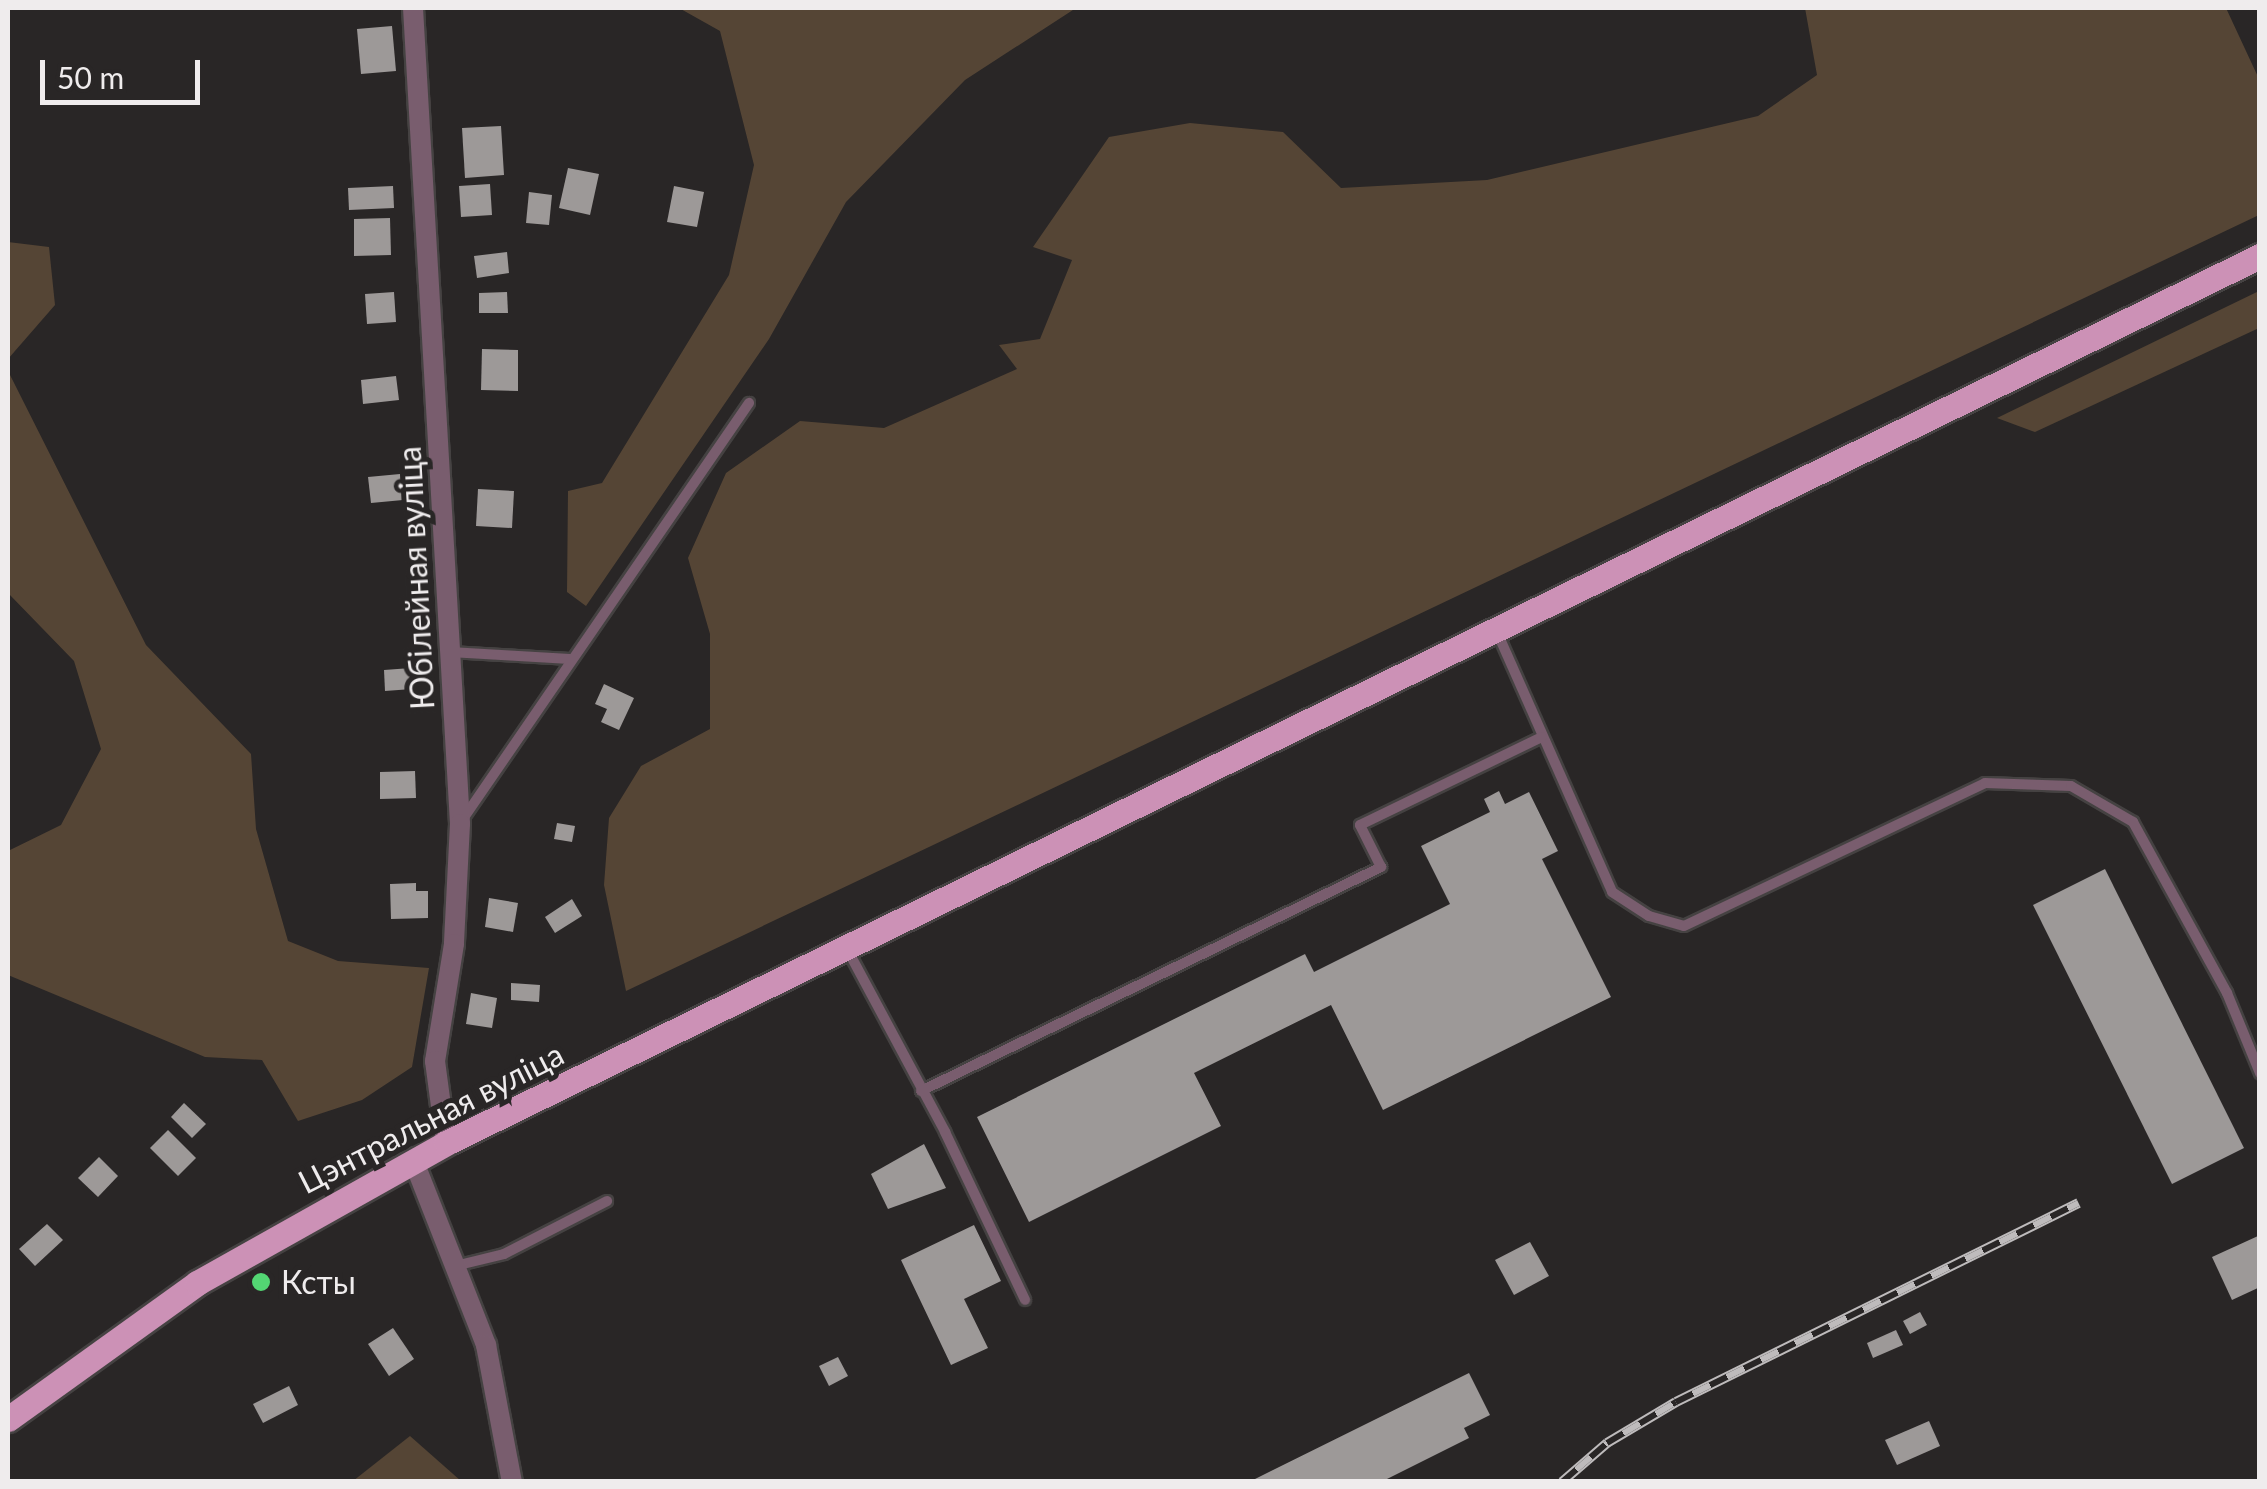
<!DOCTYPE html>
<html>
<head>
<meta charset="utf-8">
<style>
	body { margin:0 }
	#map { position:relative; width:2267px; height:1489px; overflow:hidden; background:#292626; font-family:Lato,sans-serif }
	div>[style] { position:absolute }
	.green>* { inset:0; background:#554535 }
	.building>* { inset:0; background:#9d9998 }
	.roads { filter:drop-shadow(2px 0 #454242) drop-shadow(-2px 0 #454242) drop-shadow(0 2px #454242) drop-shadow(0 -2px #454242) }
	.service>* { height:10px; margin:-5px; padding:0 5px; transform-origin:5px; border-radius:5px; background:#795d6e }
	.minor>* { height:20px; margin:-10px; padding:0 10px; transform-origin:10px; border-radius:10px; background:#795d6e }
	.primary>* { height:25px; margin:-12.5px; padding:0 12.5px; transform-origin:12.5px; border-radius:12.5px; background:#cc91b6 }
	.rail>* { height:10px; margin-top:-5px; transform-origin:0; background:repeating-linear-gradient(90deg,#292626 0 19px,#bebbbc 0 38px); box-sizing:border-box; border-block:2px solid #bebbbc }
	.dots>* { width:28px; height:28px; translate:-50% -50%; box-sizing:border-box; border:5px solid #292626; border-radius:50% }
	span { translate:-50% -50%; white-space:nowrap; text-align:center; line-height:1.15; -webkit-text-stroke:10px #292626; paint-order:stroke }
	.street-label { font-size:32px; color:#efeced }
	.poi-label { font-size:32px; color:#efeced }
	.left { translate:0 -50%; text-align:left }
	.frame { position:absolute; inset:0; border:10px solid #efeced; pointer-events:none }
	.scale { position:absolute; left:40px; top:60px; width:160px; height:45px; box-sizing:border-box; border:5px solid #efeced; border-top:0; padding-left:12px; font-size:30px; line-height:35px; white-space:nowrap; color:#efeced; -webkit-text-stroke:8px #292626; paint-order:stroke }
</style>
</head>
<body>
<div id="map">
	<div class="green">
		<i style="clip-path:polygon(679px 8px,1076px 8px,965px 80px,846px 202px,769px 339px,586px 606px,567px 592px,568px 491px,602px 483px,729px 275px,754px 165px,720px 31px)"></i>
		<i style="clip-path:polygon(1805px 8px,2226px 8px,2259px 79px,2259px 215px,626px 991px,604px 885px,609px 818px,641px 766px,710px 729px,710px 634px,688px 558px,726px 473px,800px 421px,884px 428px,1017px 369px,999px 345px,1040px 339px,1072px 260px,1033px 247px,1109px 137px,1190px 123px,1283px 132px,1341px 188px,1487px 180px,1758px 116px,1817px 75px)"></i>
		<i style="clip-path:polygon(8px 242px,49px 247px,55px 305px,8px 359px)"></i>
		<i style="clip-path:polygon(2259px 291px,2259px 328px,2035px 432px,1997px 418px)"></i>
		<i style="clip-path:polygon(8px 371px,146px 645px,251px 754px,256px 829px,288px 941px,338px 961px,429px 968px,412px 1067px,362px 1100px,298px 1121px,262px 1060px,205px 1057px,8px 975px,8px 851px,61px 825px,101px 749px,74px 661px,8px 593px)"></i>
		<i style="clip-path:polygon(410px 1436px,461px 1481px,353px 1481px)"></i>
	</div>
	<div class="building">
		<i style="clip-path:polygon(392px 26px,396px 71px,361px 74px,357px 29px)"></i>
		<i style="clip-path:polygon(501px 126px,504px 175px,465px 178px,462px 128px)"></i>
		<i style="clip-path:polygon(568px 168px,599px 174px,590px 215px,559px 208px)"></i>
		<i style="clip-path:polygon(490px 184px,492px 215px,461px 217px,459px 186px)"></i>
		<i style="clip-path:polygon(393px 186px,394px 208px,349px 210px,348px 188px)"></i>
		<i style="clip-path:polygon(674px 186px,704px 192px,697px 227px,667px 222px)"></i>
		<i style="clip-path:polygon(529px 192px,552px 195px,549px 225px,526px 223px)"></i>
		<i style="clip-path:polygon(390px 218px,391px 255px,354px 256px,354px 219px)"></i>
		<i style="clip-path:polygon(507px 252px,509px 273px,477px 278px,474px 256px)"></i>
		<i style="clip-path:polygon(394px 292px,396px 322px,367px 324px,365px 294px)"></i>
		<i style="clip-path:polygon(507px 292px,508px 313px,479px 313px,479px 293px)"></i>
		<i style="clip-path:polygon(482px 349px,518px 350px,518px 391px,481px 390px)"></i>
		<i style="clip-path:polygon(396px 376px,399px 400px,363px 404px,361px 380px)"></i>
		<i style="clip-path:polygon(400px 474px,403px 500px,371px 503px,368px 477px)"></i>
		<i style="clip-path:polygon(478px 489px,514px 491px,512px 528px,476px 526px)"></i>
		<i style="clip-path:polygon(411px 668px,412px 689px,385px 691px,384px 670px)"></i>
		<i style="clip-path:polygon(604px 684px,634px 698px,619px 730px,601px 722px,607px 709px,595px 704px)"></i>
		<i style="clip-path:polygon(415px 771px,416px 798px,380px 799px,380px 772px)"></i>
		<i style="clip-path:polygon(1499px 791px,1505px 804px,1529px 792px,1558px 851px,1542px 859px,1611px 997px,1383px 1110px,1331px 1005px,1194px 1073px,1221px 1126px,1029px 1222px,977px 1117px,1305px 954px,1314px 972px,1450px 904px,1421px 846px,1490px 812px,1484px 799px)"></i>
		<i style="clip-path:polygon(557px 823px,575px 826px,572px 842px,554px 839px)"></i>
		<i style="clip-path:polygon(2105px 869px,2244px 1148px,2172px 1184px,2033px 905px)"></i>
		<i style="clip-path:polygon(416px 883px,416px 891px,428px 891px,428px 918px,391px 919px,390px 884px)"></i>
		<i style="clip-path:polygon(489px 898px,518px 903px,513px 932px,485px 927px)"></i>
		<i style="clip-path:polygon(572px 899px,582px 916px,555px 933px,545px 917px)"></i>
		<i style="clip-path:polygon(511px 983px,540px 985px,539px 1002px,511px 1000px)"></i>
		<i style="clip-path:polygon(471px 993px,497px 998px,492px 1028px,466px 1024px)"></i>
		<i style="clip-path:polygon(184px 1103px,206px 1124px,192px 1138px,171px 1117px)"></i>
		<i style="clip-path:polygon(168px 1130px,196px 1158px,178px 1176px,150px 1148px)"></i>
		<i style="clip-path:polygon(924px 1144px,946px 1188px,888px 1209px,871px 1174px)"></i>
		<i style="clip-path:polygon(99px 1157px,118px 1176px,98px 1197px,78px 1178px)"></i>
		<i style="clip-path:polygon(47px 1224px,63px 1240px,35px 1266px,19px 1249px)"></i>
		<i style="clip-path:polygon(974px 1225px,1001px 1281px,964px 1299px,988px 1348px,951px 1365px,901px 1260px)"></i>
		<i style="clip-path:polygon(2258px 1236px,2260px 1287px,2232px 1300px,2212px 1257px)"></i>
		<i style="clip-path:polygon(1530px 1242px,1549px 1276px,1514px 1295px,1495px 1260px)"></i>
		<i style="clip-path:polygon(1920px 1312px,1927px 1325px,1910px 1334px,1903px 1321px)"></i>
		<i style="clip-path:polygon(393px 1328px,414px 1359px,389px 1376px,368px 1344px)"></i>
		<i style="clip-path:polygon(1896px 1330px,1903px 1345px,1873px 1358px,1867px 1343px)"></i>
		<i style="clip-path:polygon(838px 1357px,848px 1376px,829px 1386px,819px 1366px)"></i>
		<i style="clip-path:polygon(1469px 1373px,1490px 1415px,1464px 1428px,1469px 1438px,1381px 1482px,1249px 1482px)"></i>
		<i style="clip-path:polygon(289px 1386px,298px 1405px,263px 1423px,253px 1404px)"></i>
		<i style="clip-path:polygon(1929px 1421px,1940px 1446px,1897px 1465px,1885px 1440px)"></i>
	</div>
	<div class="roads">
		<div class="service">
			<i style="left:1497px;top:632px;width:284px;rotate:66.1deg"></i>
			<i style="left:1612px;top:892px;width:44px;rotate:33deg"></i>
			<i style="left:1649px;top:916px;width:36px;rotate:16deg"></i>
			<i style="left:1684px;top:926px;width:333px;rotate:-25.4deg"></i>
			<i style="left:1985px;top:783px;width:86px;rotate:2deg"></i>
			<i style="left:2071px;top:786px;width:72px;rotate:30.1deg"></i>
			<i style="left:2133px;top:822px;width:195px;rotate:61.2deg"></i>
			<i style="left:2227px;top:993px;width:87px;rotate:67.6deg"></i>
			<i style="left:450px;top:652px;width:120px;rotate:3.3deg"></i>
			<i style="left:463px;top:819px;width:505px;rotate:-55.49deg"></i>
			<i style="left:846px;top:947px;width:210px;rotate:61.8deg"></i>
			<i style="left:945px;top:1132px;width:186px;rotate:64.5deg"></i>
			<i style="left:921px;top:1091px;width:512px;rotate:-25.96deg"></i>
			<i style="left:1381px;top:867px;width:47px;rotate:-116.6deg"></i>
			<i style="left:1360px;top:825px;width:202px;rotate:-25.8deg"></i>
			<i style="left:459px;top:1265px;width:46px;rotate:-13.7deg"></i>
			<i style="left:504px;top:1254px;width:116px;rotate:-27.2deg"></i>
		</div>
		<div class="minor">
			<i style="left:413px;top:8px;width:817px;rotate:86.7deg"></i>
			<i style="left:460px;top:824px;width:120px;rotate:92.9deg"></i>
			<i style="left:454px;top:944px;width:119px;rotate:99.2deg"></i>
			<i style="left:435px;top:1061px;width:83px;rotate:82.4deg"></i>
			<i style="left:414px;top:1162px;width:197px;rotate:68.5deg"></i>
			<i style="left:486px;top:1345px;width:139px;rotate:79.3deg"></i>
		</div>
		<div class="primary">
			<i style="left:8px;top:1419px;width:233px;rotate:-35.7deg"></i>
			<i style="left:197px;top:1283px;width:286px;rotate:-29.3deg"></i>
			<i style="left:446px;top:1143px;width:2019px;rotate:-26.06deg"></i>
		</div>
	</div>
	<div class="rail">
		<i style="left:1562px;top:1482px;width:60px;rotate:-40.9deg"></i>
		<i style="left:1607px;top:1443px;width:80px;rotate:-30.7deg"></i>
		<i style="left:1676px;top:1402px;width:449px;rotate:-26.3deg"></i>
	</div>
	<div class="dots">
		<i style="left:261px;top:1282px;background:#53d673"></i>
	</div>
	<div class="street-label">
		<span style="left:416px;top:578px;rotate:-93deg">Юбілейная вуліца</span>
		<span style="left:431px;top:1118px;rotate:-27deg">Цэнтральная вуліца</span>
	</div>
	<div class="poi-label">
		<span class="left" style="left:281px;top:1282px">Ксты</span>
	</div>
	<div class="frame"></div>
	<div class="scale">50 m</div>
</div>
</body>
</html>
